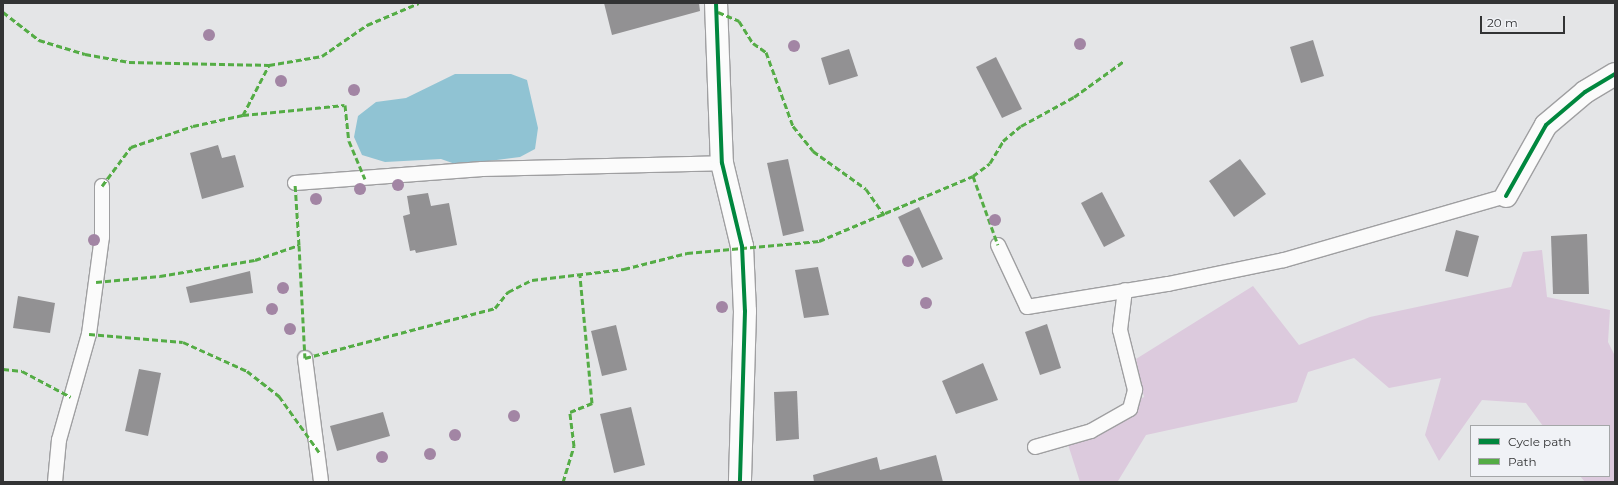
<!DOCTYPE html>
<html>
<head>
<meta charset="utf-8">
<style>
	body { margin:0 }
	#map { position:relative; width:1618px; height:485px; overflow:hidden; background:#e4e5e7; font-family:Montserrat,sans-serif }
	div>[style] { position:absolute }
	.green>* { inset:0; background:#dccadd }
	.water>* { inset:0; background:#90c3d3 }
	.building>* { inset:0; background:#929193 }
	.roads { filter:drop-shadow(1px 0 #9f9fa1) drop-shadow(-1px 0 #9f9fa1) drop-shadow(0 1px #9f9fa1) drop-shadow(0 -1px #9f9fa1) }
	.service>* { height:14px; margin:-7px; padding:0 7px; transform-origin:7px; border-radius:7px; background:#fbfbfb }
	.minor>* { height:22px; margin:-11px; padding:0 11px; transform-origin:11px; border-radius:11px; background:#fbfbfb }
	.quiet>* { height:3px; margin-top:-1.5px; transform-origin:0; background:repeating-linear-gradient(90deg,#54ac45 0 6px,transparent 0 9px) }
	.cycleway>* { height:4px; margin:-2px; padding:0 2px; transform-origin:2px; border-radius:2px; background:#00873e }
	.trees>* { width:12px; height:12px; margin:-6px; border-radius:50%; background:#a285a4 }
	span { translate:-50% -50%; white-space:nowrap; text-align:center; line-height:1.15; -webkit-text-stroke:4px #f0f2f6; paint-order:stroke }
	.frame { position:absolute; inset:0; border:4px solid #323334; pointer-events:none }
	.legend { position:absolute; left:1470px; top:425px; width:140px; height:52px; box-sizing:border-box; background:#f0f2f6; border:1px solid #a4a6a8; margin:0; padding:5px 7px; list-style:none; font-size:12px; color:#323334 }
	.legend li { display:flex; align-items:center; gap:8px; height:20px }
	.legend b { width:20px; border:1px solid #a4a6a8 }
	.scale { position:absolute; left:1480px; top:16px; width:85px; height:18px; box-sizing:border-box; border:2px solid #323334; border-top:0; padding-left:5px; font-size:12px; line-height:14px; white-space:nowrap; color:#323334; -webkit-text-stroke:3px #f0f2f6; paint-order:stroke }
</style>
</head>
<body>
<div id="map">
	<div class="green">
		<i style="clip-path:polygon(1542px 250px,1547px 297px,1610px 310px,1608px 342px,1615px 356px,1615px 482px,1585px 482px,1580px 476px,1609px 476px,1609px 426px,1543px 426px,1526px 403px,1482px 400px,1439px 461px,1425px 435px,1441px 378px,1389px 388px,1354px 358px,1308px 372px,1297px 402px,1146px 435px,1118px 481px,1080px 482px,1065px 435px,1144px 397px,1136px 359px,1253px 286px,1299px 345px,1370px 317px,1511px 287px,1523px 252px)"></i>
	</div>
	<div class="water">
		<i style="clip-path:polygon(455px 74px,511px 74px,527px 80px,538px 128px,535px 149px,520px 157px,458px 165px,441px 159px,385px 162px,362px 155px,354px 137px,358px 116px,376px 102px,406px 98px)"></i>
	</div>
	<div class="building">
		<i style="clip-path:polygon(604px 3px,699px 3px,700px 11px,612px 35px)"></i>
		<i style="clip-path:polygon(1313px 40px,1324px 76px,1301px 83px,1290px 47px)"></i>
		<i style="clip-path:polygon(849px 49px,858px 76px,829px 85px,821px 58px)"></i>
		<i style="clip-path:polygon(996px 57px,1022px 109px,1002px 118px,976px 67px)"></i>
		<i style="clip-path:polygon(218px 145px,222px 158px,235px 155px,244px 187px,202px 199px,190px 153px)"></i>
		<i style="clip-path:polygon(788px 159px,804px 231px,783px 236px,767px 163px)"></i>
		<i style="clip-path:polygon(1240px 159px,1266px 194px,1234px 217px,1209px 181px)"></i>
		<i style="clip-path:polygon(1102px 192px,1125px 236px,1104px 247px,1081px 203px)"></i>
		<i style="clip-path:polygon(428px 193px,431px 206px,449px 203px,457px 245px,416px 253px,415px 250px,410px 251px,403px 216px,410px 214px,407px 196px)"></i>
		<i style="clip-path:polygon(919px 207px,943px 259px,922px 268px,898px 217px)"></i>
		<i style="clip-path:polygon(1456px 230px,1479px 236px,1468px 277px,1445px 271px)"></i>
		<i style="clip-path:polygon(1587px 234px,1589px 294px,1553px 294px,1551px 236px)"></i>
		<i style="clip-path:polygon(818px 267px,829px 315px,804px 318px,795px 270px)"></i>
		<i style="clip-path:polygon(250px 271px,253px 293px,190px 303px,186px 287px)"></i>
		<i style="clip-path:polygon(18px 296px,55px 303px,50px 333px,13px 328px)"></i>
		<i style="clip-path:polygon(1047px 324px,1061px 368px,1040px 375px,1025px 332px)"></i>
		<i style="clip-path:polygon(616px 325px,627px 370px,602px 376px,591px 331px)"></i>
		<i style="clip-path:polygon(983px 363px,998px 400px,956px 414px,942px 381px)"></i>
		<i style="clip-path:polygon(139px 369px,161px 373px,148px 436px,125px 431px)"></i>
		<i style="clip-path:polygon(797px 391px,799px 439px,776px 441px,774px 392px)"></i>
		<i style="clip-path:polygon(631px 407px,645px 465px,614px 473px,600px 414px)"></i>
		<i style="clip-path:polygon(383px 412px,390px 436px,337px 451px,330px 426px)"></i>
		<i style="clip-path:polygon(936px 455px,943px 482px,814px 482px,813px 475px,877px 457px,880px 470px)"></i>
	</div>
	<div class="roads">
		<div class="service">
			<i style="left:295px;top:183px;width:188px;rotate:-4.3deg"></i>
			<i style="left:482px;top:169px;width:240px;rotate:-1.4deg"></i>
			<i style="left:998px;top:245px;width:68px;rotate:64.9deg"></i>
			<i style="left:1027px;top:307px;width:143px;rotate:-9.3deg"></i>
			<i style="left:1168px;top:284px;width:118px;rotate:-11.7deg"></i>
			<i style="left:1284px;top:260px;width:231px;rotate:-16.1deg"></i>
			<i style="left:305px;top:358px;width:125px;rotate:82.6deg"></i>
			<i style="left:1035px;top:447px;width:58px;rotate:-15.9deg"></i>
			<i style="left:1091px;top:431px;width:45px;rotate:-29.4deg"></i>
			<i style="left:1130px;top:409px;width:20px;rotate:-75deg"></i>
			<i style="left:1135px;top:390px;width:62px;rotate:-104deg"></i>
			<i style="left:1120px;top:330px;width:40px;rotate:-82.9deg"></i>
			<i style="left:55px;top:482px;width:42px;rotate:-84.6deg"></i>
			<i style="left:59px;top:440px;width:110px;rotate:-74.2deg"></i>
			<i style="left:89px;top:334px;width:98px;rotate:-82.4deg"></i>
			<i style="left:102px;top:237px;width:51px;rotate:-90deg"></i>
		</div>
		<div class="minor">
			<i style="left:716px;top:3px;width:160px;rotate:87.9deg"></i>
			<i style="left:722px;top:163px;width:85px;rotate:76.5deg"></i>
			<i style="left:742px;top:246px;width:65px;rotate:87.4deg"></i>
			<i style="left:745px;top:311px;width:171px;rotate:91.7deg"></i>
			<i style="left:1506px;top:196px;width:81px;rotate:-60.6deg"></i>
			<i style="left:1546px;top:125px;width:51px;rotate:-40.2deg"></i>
			<i style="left:1585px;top:92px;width:35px;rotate:-31deg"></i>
		</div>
	</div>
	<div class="quiet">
		<i style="left:3px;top:12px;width:46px;rotate:37.9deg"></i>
		<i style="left:39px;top:40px;width:48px;rotate:16.9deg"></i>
		<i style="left:85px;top:54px;width:45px;rotate:10.3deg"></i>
		<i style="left:129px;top:62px;width:140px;rotate:1.2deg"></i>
		<i style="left:718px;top:12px;width:23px;rotate:23deg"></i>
		<i style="left:739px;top:21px;width:26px;rotate:58deg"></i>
		<i style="left:753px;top:43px;width:16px;rotate:35deg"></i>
		<i style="left:766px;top:52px;width:79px;rotate:70deg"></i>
		<i style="left:793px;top:126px;width:32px;rotate:51deg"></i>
		<i style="left:813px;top:151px;width:65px;rotate:35.6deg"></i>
		<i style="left:866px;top:189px;width:32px;rotate:55deg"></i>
		<i style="left:243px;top:115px;width:102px;rotate:-5.6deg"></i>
		<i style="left:345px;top:105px;width:36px;rotate:84deg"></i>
		<i style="left:349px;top:141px;width:41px;rotate:67.2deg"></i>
		<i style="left:973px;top:176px;width:73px;rotate:70.1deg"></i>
		<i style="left:102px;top:186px;width:49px;rotate:-53.4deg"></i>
		<i style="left:131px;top:147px;width:65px;rotate:-18.7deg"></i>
		<i style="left:193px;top:126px;width:51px;rotate:-12.4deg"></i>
		<i style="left:243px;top:115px;width:56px;rotate:-62.5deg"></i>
		<i style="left:269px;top:65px;width:54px;rotate:-9.6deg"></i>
		<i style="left:322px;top:56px;width:55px;rotate:-34.6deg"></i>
		<i style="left:367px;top:25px;width:56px;rotate:-22.9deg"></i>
		<i style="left:299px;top:245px;width:113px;rotate:87deg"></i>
		<i style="left:305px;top:358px;width:196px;rotate:-14.7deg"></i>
		<i style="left:495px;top:308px;width:21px;rotate:-51deg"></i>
		<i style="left:508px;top:292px;width:27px;rotate:-27deg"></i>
		<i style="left:532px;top:280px;width:93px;rotate:-6.8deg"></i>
		<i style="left:624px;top:269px;width:65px;rotate:-14.3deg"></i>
		<i style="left:687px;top:253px;width:133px;rotate:-5.2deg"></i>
		<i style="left:819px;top:241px;width:167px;rotate:-22.9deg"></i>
		<i style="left:973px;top:176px;width:21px;rotate:-37deg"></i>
		<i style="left:990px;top:163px;width:26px;rotate:-59deg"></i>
		<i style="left:1003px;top:141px;width:23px;rotate:-40deg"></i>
		<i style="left:1021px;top:126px;width:60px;rotate:-28.7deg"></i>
		<i style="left:1074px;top:97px;width:62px;rotate:-35.8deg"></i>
		<i style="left:96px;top:282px;width:64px;rotate:-5.4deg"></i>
		<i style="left:160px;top:276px;width:96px;rotate:-9.6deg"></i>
		<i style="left:255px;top:260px;width:46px;rotate:-18.8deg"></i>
		<i style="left:299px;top:245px;width:62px;rotate:-93.7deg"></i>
		<i style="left:89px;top:334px;width:94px;rotate:4.9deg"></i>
		<i style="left:183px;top:342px;width:70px;rotate:24.4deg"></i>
		<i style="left:247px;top:371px;width:41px;rotate:38deg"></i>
		<i style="left:279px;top:396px;width:69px;rotate:54.5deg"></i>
		<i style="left:3px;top:369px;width:19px;rotate:6deg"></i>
		<i style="left:22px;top:371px;width:55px;rotate:28deg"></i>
		<i style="left:563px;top:482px;width:38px;rotate:-73deg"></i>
		<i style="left:574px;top:446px;width:34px;rotate:-97deg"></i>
		<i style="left:570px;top:412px;width:24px;rotate:-22deg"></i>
		<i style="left:592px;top:403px;width:128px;rotate:-95.4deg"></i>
	</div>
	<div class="cycleway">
		<i style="left:716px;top:3px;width:160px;rotate:87.9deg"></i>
		<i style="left:722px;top:163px;width:85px;rotate:76.5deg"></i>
		<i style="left:742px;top:246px;width:65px;rotate:87.4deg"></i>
		<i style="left:745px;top:311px;width:171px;rotate:91.7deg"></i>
		<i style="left:1506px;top:196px;width:81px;rotate:-60.6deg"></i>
		<i style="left:1546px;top:125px;width:51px;rotate:-40.2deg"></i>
		<i style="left:1585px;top:92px;width:35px;rotate:-31deg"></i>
	</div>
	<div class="trees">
		<i style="left:209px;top:35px"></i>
		<i style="left:1080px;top:44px"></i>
		<i style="left:794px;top:46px"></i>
		<i style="left:281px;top:81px"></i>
		<i style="left:354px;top:90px"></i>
		<i style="left:398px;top:185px"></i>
		<i style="left:360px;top:189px"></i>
		<i style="left:316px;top:199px"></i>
		<i style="left:995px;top:220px"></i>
		<i style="left:94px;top:240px"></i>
		<i style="left:908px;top:261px"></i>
		<i style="left:283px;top:288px"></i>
		<i style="left:926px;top:303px"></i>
		<i style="left:722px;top:307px"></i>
		<i style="left:272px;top:309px"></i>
		<i style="left:290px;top:329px"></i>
		<i style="left:514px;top:416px"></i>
		<i style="left:455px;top:435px"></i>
		<i style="left:430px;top:454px"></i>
		<i style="left:382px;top:457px"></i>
	</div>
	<div class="frame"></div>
	<ul class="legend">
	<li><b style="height:5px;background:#00873e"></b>Cycle path</li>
	<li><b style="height:5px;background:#54ac45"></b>Path</li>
	</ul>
	<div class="scale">20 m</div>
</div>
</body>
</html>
